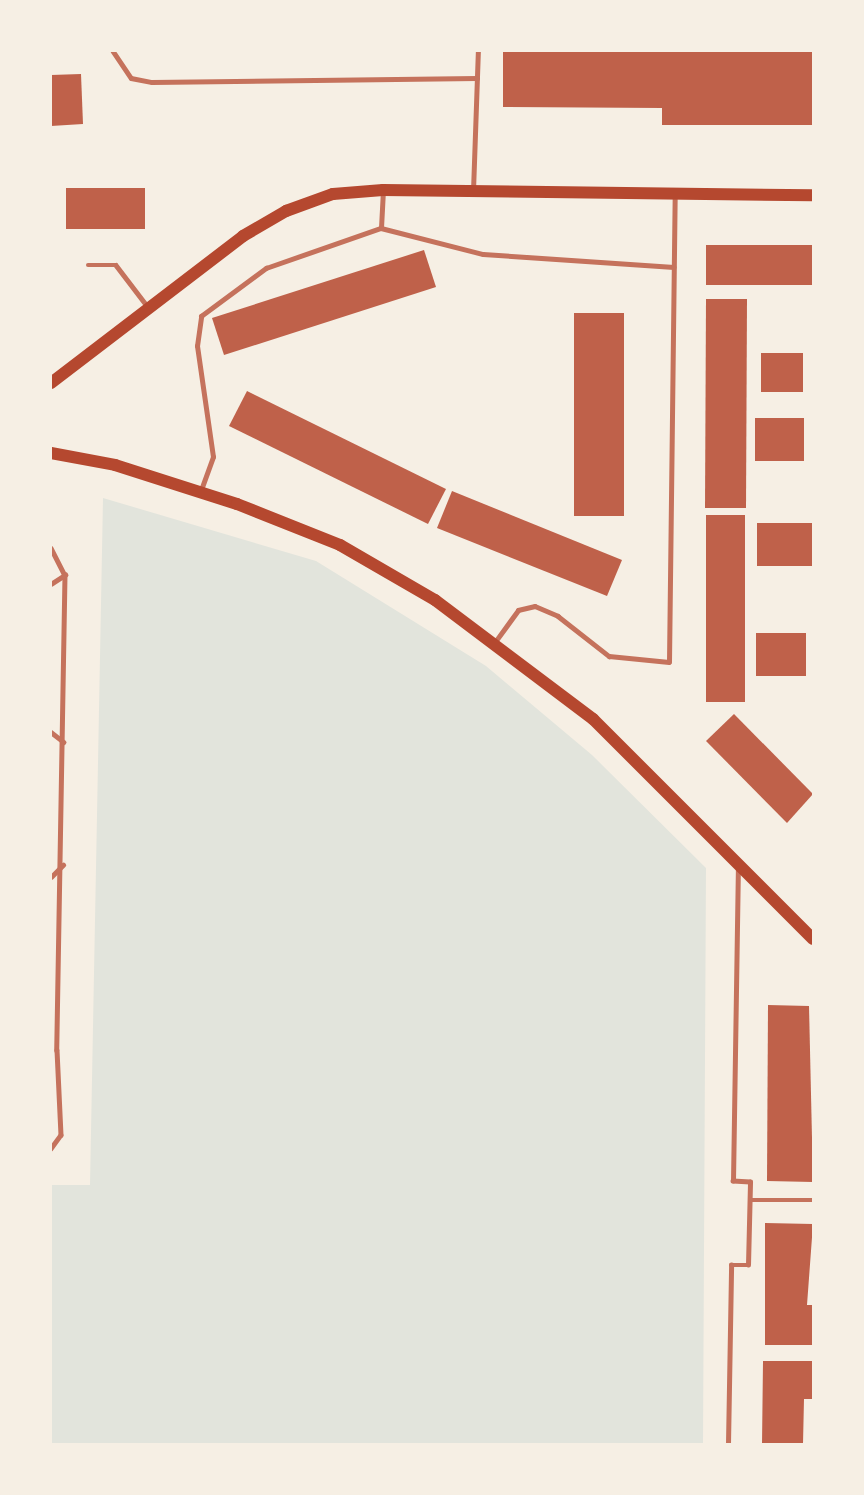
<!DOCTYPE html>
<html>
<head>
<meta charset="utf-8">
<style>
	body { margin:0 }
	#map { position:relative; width:864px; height:1495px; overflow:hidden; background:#f6efe4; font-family:"Nunito Sans",sans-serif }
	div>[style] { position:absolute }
	.green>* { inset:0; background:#e2e4dc }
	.building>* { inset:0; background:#bf614a }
	.service>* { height:4.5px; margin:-2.25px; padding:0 2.25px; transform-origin:2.25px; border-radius:2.25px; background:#c5725c }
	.secondary>* { height:12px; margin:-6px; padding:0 6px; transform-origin:6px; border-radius:6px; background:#b5482f }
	span { translate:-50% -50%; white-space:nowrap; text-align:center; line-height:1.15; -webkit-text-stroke:6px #f6efe4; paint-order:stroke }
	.frame { position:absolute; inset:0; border:52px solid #f6efe4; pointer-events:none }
</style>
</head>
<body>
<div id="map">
	<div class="green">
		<i style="clip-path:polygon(103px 498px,316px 561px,486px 666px,592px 755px,706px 868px,703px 1444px,51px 1444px,51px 1185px,90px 1185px)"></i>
	</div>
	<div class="building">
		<i style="clip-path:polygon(503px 51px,813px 51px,813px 125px,662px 125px,662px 108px,503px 107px)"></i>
		<i style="clip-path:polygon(81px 74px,83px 124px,51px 126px,51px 75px)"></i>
		<i style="clip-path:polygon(66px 188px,145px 188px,145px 229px,66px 229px)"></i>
		<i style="clip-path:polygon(706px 245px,813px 245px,813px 285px,706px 285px)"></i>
		<i style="clip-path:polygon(424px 250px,436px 287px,224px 355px,212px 318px)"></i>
		<i style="clip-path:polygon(706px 299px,747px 299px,746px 508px,705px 508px)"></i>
		<i style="clip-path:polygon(574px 313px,624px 313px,624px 516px,574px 516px)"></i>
		<i style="clip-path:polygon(761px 353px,803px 353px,803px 392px,761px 392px)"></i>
		<i style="clip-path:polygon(247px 391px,446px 489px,428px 524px,229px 426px)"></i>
		<i style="clip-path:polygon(755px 418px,804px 418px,804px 461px,755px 461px)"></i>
		<i style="clip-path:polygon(452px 491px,622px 560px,607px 596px,437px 528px)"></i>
		<i style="clip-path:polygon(706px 515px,745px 515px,745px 702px,706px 702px)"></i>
		<i style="clip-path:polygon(757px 523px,813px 523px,813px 566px,757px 566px)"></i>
		<i style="clip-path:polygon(756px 633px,806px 633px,806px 676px,756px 676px)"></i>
		<i style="clip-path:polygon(734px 714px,813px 794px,787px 823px,706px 741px)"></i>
		<i style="clip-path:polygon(768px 1005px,809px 1006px,813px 1182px,767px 1181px)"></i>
		<i style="clip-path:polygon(765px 1223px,813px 1224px,807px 1305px,813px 1305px,813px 1345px,765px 1345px)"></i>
		<i style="clip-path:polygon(763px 1361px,813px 1361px,813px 1399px,804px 1399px,803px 1444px,762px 1444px)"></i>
	</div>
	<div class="service">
		<i style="left:113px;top:51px;width:32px;rotate:56deg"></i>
		<i style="left:131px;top:78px;width:21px;rotate:11deg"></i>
		<i style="left:152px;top:82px;width:325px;rotate:-0.7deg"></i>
		<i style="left:473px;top:191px;width:140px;rotate:-88deg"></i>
		<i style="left:381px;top:228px;width:36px;rotate:-87deg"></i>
		<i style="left:88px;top:265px;width:28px"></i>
		<i style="left:116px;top:265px;width:53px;rotate:52.7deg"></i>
		<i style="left:201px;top:490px;width:35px;rotate:-70deg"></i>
		<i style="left:213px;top:457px;width:112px;rotate:-98.2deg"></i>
		<i style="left:197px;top:346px;width:30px;rotate:-82deg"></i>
		<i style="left:201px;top:316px;width:81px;rotate:-36.4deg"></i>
		<i style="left:266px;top:268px;width:122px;rotate:-19.2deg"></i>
		<i style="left:381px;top:228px;width:105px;rotate:14.3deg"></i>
		<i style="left:483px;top:254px;width:191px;rotate:3.9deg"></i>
		<i style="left:51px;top:548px;width:30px;rotate:63deg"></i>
		<i style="left:65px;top:575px;width:475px;rotate:91deg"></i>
		<i style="left:57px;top:1050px;width:85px;rotate:87.3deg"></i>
		<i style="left:61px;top:1135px;width:17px;rotate:126deg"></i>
		<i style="left:51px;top:584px;width:17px;rotate:-33deg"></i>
		<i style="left:495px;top:642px;width:39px;rotate:-54deg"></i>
		<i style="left:518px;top:610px;width:17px;rotate:-13deg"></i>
		<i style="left:535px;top:606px;width:25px;rotate:23deg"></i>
		<i style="left:558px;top:616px;width:65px;rotate:38.1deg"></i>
		<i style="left:609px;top:656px;width:60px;rotate:5.7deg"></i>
		<i style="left:669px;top:662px;width:466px;rotate:-89.3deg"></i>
		<i style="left:51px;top:732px;width:16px;rotate:38deg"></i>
		<i style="left:51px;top:877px;width:17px;rotate:-45deg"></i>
		<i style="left:750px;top:1200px;width:63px"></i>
		<i style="left:728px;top:1444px;width:179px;rotate:-89deg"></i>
		<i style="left:731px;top:1265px;width:17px"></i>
		<i style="left:748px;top:1265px;width:83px;rotate:-88.6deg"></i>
		<i style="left:750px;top:1182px;width:17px;rotate:-177deg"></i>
		<i style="left:733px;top:1181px;width:314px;rotate:-89.1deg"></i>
	</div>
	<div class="secondary">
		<i style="left:51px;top:383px;width:242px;rotate:-37.4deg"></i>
		<i style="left:243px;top:236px;width:50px;rotate:-30.2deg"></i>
		<i style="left:286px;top:211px;width:50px;rotate:-19.9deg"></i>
		<i style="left:333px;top:194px;width:50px;rotate:-4.6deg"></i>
		<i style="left:383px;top:190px;width:430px;rotate:0.7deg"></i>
		<i style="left:51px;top:453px;width:65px;rotate:10.6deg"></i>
		<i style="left:115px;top:465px;width:128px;rotate:17.7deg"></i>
		<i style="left:237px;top:504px;width:111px;rotate:21.7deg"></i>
		<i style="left:340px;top:545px;width:110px;rotate:30.1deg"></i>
		<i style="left:435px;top:600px;width:198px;rotate:37deg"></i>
		<i style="left:593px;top:719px;width:311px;rotate:45deg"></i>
	</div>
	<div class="frame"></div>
</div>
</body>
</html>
